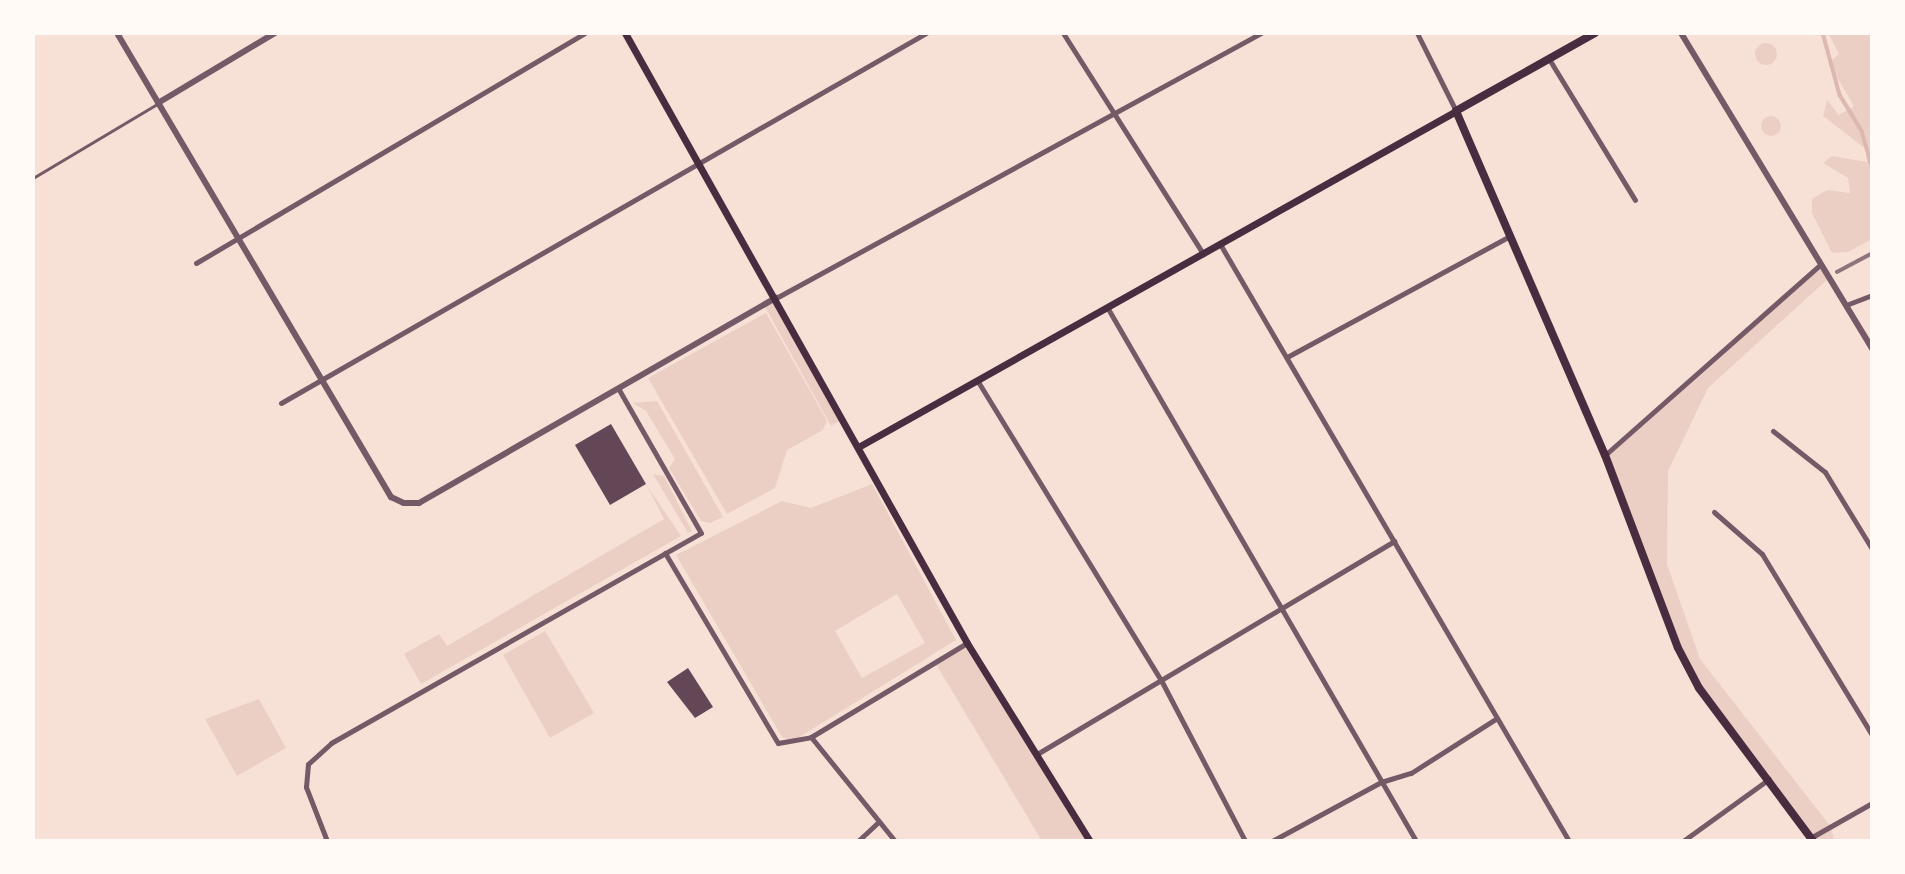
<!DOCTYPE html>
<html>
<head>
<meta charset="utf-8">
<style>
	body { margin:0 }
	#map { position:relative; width:1905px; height:874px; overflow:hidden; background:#f7e1d7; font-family:"IBM Plex Serif",serif }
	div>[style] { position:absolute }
	.green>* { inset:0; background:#ebcfc5 }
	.round { border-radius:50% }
	.stream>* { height:3.5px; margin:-1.75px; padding:0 1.75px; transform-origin:1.75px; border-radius:1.75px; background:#dcb8b0 }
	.building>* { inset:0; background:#644757 }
	.service>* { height:2.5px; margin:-1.25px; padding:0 1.25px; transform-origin:1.25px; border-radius:1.25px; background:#755966 }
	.minor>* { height:5px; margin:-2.5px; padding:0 2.5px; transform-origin:2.5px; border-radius:2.5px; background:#755966 }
	.tertiary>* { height:6px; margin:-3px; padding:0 3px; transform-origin:3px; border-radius:3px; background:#755966 }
	.secondary>* { height:7px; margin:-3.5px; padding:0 3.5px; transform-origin:3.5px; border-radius:3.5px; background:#4a2c40 }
	.primary>* { height:8px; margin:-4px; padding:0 4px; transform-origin:4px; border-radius:4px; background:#4a2c40 }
	.rail>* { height:3.5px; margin:-1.75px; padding:0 1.75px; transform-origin:1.75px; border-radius:1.75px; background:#8f747c }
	span { translate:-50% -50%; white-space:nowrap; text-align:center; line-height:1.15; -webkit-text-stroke:7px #fffaf5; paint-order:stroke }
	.frame { position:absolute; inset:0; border:35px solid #fffaf5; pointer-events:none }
</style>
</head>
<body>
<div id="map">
	<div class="green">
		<i style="clip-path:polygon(1828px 33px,1872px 33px,1872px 239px,1848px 252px,1832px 253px,1812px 213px,1812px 199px,1827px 190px,1850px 193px,1848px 178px,1823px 163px,1832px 156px,1867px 162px,1866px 149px,1823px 116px,1827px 100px,1839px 115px,1854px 106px,1835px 74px,1832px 60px,1839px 54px)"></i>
		<i class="round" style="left:1755px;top:43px;width:22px;height:22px"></i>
		<i class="round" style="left:1761px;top:116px;width:20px;height:20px"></i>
		<i style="clip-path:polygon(1820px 265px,1829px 278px,1708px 388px,1668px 471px,1667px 564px,1700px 659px,1831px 827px,1834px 841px,1813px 841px,1717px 713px,1678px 648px,1605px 455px)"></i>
		<i style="clip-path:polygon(776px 298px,844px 418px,831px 426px,764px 305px)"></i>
		<i style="clip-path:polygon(766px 313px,827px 421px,823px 430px,787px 450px,775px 488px,727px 514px,648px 378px)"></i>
		<i style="clip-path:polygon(657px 401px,723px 517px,710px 523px,701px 521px,669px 468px,675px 459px,646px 411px,633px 403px)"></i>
		<i style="clip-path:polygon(653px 474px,664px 476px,692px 531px,688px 533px)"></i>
		<i style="clip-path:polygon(646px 484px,681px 536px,421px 684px,404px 654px,439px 634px,447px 646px,664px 519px)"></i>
		<i style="clip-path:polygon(evenodd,872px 484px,956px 640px,793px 741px,782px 737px,676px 555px,782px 501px,811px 508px,872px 484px,897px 594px,925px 643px,862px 678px,835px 631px,897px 594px)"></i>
		<i style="clip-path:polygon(545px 631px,594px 713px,550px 738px,503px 655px)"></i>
		<i style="clip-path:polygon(967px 643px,1090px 841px,1042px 841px,934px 661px)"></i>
		<i style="clip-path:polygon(259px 699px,286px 748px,237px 776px,205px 719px)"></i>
	</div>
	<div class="stream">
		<i style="left:1823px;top:33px;width:64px;rotate:74.7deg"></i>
		<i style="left:1840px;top:95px;width:42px;rotate:58.6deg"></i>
		<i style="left:1862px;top:131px;width:37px;rotate:74deg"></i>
	</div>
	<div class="building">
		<i style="clip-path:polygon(611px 424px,646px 484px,610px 505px,575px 445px)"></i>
		<i style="clip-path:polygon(688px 668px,713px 707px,695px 718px,667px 682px)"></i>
	</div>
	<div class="service">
		<i style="left:33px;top:178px;width:144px;rotate:-30.8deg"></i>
	</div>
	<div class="minor">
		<i style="left:1063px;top:33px;width:262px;rotate:57.6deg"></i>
		<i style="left:1417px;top:33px;width:87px;rotate:63.4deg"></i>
		<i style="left:1549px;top:59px;width:165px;rotate:58.6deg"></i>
		<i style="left:1220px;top:244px;width:692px;rotate:59.69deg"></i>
		<i style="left:196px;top:263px;width:452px;rotate:-30.6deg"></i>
		<i style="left:776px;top:298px;width:553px;rotate:-28.65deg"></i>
		<i style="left:1846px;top:305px;width:28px;rotate:-21deg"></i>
		<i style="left:1107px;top:307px;width:617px;rotate:59.94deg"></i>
		<i style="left:1287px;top:357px;width:251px;rotate:-28.5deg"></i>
		<i style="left:977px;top:380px;width:354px;rotate:58.5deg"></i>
		<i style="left:1162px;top:682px;width:179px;rotate:62.4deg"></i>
		<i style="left:281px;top:403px;width:744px;rotate:-29.84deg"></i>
		<i style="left:1773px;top:431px;width:66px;rotate:38.3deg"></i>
		<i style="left:1825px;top:472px;width:90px;rotate:58.6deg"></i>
		<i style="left:1605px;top:455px;width:287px;rotate:-41.5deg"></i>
		<i style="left:1714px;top:512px;width:64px;rotate:41.2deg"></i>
		<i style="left:1762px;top:554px;width:212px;rotate:58.7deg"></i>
		<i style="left:665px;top:553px;width:221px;rotate:59.3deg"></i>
		<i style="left:778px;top:743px;width:34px;rotate:-10deg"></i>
		<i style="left:811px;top:737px;width:182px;rotate:-31.1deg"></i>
		<i style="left:811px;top:737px;width:134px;rotate:51.1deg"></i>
		<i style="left:1037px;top:754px;width:416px;rotate:-30.8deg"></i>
		<i style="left:1812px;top:837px;width:69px;rotate:-29.5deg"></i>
		<i style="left:327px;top:841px;width:58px;rotate:-111.3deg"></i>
		<i style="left:306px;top:787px;width:23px;rotate:-85deg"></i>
		<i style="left:308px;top:764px;width:31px;rotate:-42deg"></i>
		<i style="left:331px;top:743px;width:425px;rotate:-29.6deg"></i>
		<i style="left:701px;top:533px;width:167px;rotate:-119.8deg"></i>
		<i style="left:858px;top:841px;width:26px;rotate:-43deg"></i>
		<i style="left:1272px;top:841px;width:124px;rotate:-28.4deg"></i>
		<i style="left:1381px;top:782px;width:31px;rotate:-17deg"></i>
		<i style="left:1411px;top:773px;width:102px;rotate:-32.6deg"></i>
		<i style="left:1683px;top:841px;width:106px;rotate:-35.8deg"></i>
	</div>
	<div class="tertiary">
		<i style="left:117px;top:33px;width:539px;rotate:59.44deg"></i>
		<i style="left:391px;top:497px;width:14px;rotate:25deg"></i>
		<i style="left:404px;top:503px;width:15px"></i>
		<i style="left:419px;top:503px;width:412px;rotate:-29.9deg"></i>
		<i style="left:1681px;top:33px;width:369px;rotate:58.8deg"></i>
		<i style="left:158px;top:103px;width:136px;rotate:-30.9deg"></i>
	</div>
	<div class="secondary">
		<i style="left:625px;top:33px;width:699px;rotate:60.72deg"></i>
		<i style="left:967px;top:643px;width:233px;rotate:58.2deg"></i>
		<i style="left:860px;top:446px;width:684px;rotate:-29.34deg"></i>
	</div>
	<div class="primary">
		<i style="left:1595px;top:33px;width:159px;rotate:150.7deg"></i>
		<i style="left:1456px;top:111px;width:375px;rotate:66.6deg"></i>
		<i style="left:1605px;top:455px;width:206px;rotate:69.3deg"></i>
		<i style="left:1678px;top:648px;width:45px;rotate:62.3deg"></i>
		<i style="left:1699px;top:688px;width:191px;rotate:53.3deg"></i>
	</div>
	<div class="rail">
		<i style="left:1837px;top:272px;width:40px;rotate:-28deg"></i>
	</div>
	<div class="frame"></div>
</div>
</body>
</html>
